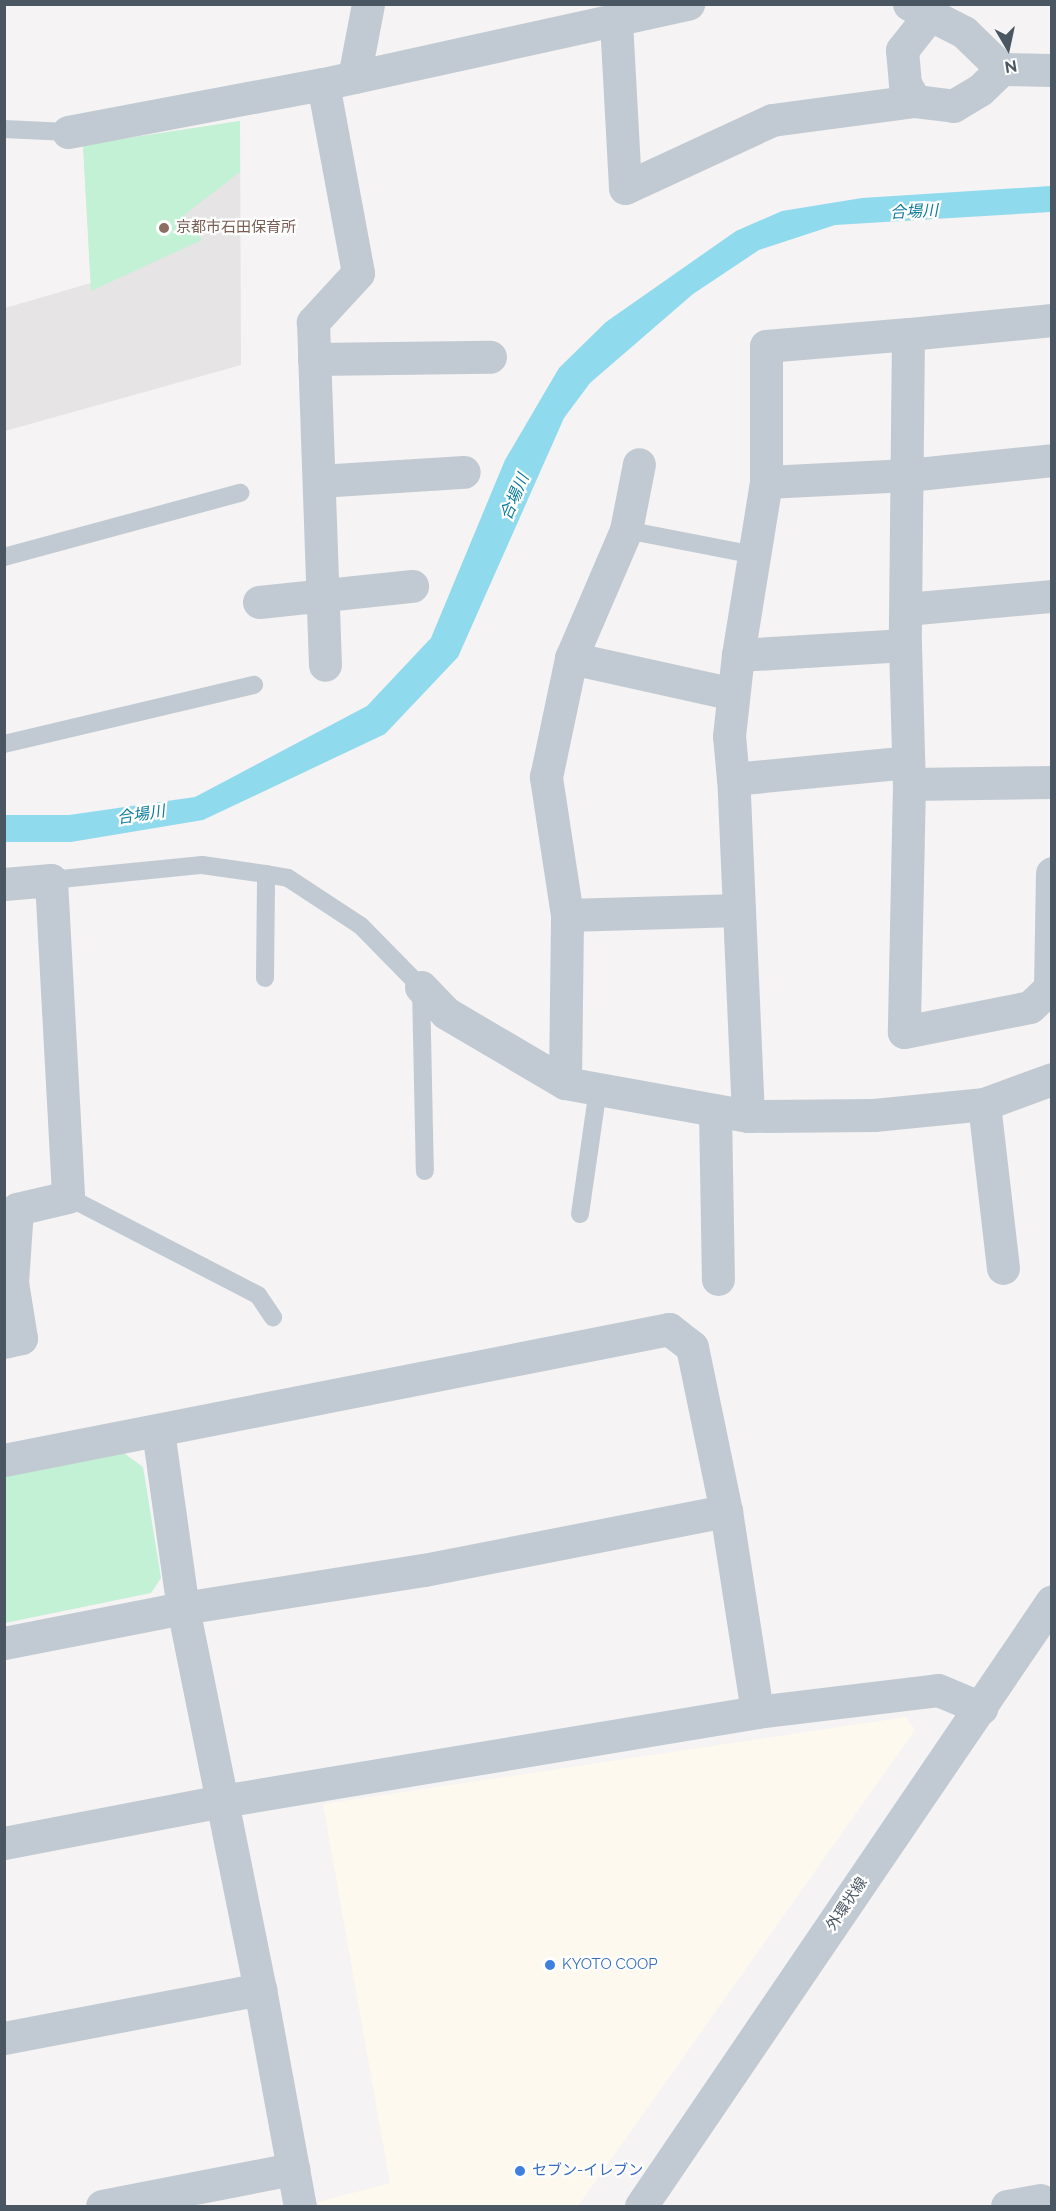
<!DOCTYPE html>
<html>
<head>
<meta charset="utf-8">
<style>
	body { margin:0 }
	#map { position:relative; width:1056px; height:2211px; overflow:hidden; background:#f5f3f3; font-family:Raleway,"Noto Sans JP",sans-serif }
	div>[style] { position:absolute }
	.commercial>* { inset:0; background:#fdf9ef }
	.education>* { inset:0; background:#e6e4e5 }
	.green>* { inset:0; background:#c3f1d5 }
	.water>* { inset:0; background:#90daee }
	.service>* { height:18px; margin:-9px; padding:0 9px; transform-origin:9px; border-radius:9px; background:#c1cad2 }
	.minor>* { height:33px; margin:-16.5px; padding:0 16.5px; transform-origin:16.5px; border-radius:16.5px; background:#c1cad2 }
	.tertiary>* { height:33px; margin:-16.5px; padding:0 16.5px; transform-origin:16.5px; border-radius:16.5px; background:#c1cad2 }
	.dots>* { width:16px; height:16px; translate:-50% -50%; box-sizing:border-box; border:3px solid #fff; border-radius:50% }
	span { translate:-50% -50%; white-space:nowrap; text-align:center; line-height:1.15; -webkit-text-stroke:4.5px #fff; paint-order:stroke }
	.education-label { font-size:15px; color:#785e54 }
	.left { translate:0 -50%; text-align:left }
	.street-label { font-size:15px; color:#4a5661 }
	.shop-label { font-size:15px; color:#366cbe }
	.water-label { font-size:16px; color:#0c7c9b; font-style:italic }
	.frame { position:absolute; inset:0; border:6px solid #4a5661; pointer-events:none }
	.north { position:absolute; left:978px; top:18px; width:60px; height:60px; -webkit-text-stroke:4px #fff; paint-order:stroke; rotate:171deg; font-size:16px; font-weight:700; line-height:24px; text-align:center; color:#4a5661 }
	.north::after { content:''; display:block; margin:auto; width:21px; height:27px; background:#4a5661; clip-path:polygon(50% 0,100% 100%,50% 72%,0 100%) }
</style>
</head>
<body>
<div id="map">
	<div class="commercial">
		<i style="clip-path:polygon(906px 1717px,915px 1730px,578px 2206px,319px 2206px,318px 2202px,390px 2183px,323px 1804px)"></i>
	</div>
	<div class="education">
		<i style="clip-path:polygon(240px 121px,241px 365px,5px 431px,5px 308px,91px 283px,83px 145px)"></i>
	</div>
	<div class="green">
		<i style="clip-path:polygon(240px 121px,240px 172px,184px 215px,202px 240px,91px 291px,83px 145px)"></i>
		<i style="clip-path:polygon(121px 1451px,143px 1467px,161px 1578px,151px 1593px,5px 1623px,5px 1470px)"></i>
	</div>
	<div class="water">
		<i style="clip-path:polygon(1051px 186px,1051px 212px,835px 225px,759px 250px,693px 294px,590px 383px,564px 418px,458px 657px,385px 734px,203px 820px,71px 842px,5px 842px,5px 815px,69px 815px,195px 797px,367px 706px,431px 638px,505px 460px,559px 368px,606px 322px,736px 231px,782px 211px,862px 198px)"></i>
	</div>
	<div class="service">
		<i style="left:4px;top:129px;width:64px;rotate:2.7deg"></i>
		<i style="left:626px;top:530px;width:131px;rotate:11deg"></i>
		<i style="left:4px;top:557px;width:245px;rotate:-15.2deg"></i>
		<i style="left:4px;top:744px;width:257px;rotate:-13.3deg"></i>
		<i style="left:51px;top:880px;width:152px;rotate:-5.7deg"></i>
		<i style="left:202px;top:865px;width:65px;rotate:8deg"></i>
		<i style="left:266px;top:874px;width:22px;rotate:10deg"></i>
		<i style="left:288px;top:878px;width:87px;rotate:33.3deg"></i>
		<i style="left:361px;top:926px;width:86px;rotate:45.5deg"></i>
		<i style="left:421px;top:987px;width:184px;rotate:88.8deg"></i>
		<i style="left:265px;top:978px;width:104px;rotate:-89.4deg"></i>
		<i style="left:68px;top:1197px;width:214px;rotate:27.3deg"></i>
		<i style="left:258px;top:1295px;width:27px;rotate:56deg"></i>
		<i style="left:580px;top:1214px;width:126px;rotate:-81.8deg"></i>
	</div>
	<div class="minor">
		<i style="left:909px;top:4px;width:62px;rotate:27deg"></i>
		<i style="left:964px;top:32px;width:53px;rotate:44.2deg"></i>
		<i style="left:616px;top:21px;width:167px;rotate:86.9deg"></i>
		<i style="left:625px;top:188px;width:162px;rotate:-24.8deg"></i>
		<i style="left:772px;top:120px;width:144px;rotate:-7.6deg"></i>
		<i style="left:915px;top:101px;width:38px;rotate:7deg"></i>
		<i style="left:953px;top:106px;width:31px;rotate:-31deg"></i>
		<i style="left:980px;top:90px;width:30px;rotate:-44deg"></i>
		<i style="left:1002px;top:69px;width:50px;rotate:1.1deg"></i>
		<i style="left:354px;top:77px;width:74px;rotate:-79.1deg"></i>
		<i style="left:323px;top:84px;width:192px;rotate:79.5deg"></i>
		<i style="left:358px;top:273px;width:67px;rotate:132.6deg"></i>
		<i style="left:313px;top:322px;width:343px;rotate:88deg"></i>
		<i style="left:915px;top:101px;width:20px;rotate:-120deg"></i>
		<i style="left:905px;top:84px;width:34px;rotate:-95deg"></i>
		<i style="left:902px;top:50px;width:43px;rotate:-51.5deg"></i>
		<i style="left:68px;top:132px;width:259px;rotate:-10.7deg"></i>
		<i style="left:323px;top:84px;width:374px;rotate:-12.4deg"></i>
		<i style="left:1052px;top:320px;width:145px;rotate:174.4deg"></i>
		<i style="left:908px;top:334px;width:311px;rotate:90.6deg"></i>
		<i style="left:905px;top:645px;width:139px;rotate:88.4deg"></i>
		<i style="left:909px;top:784px;width:143px;rotate:-0.8deg"></i>
		<i style="left:314px;top:359px;width:176px;rotate:-0.7deg"></i>
		<i style="left:319px;top:481px;width:145px;rotate:-3.6deg"></i>
		<i style="left:766px;top:482px;width:142px;rotate:-2.8deg"></i>
		<i style="left:908px;top:475px;width:145px;rotate:-5.9deg"></i>
		<i style="left:259px;top:602px;width:154px;rotate:-6deg"></i>
		<i style="left:906px;top:609px;width:147px;rotate:-5.1deg"></i>
		<i style="left:738px;top:655px;width:167px;rotate:-3.4deg"></i>
		<i style="left:571px;top:658px;width:166px;rotate:12.5deg"></i>
		<i style="left:733px;top:779px;width:176px;rotate:-5.5deg"></i>
		<i style="left:909px;top:784px;width:248px;rotate:91.2deg"></i>
		<i style="left:904px;top:1032px;width:128px;rotate:-11.2deg"></i>
		<i style="left:1030px;top:1007px;width:28px;rotate:-44deg"></i>
		<i style="left:1050px;top:988px;width:115px;rotate:-89deg"></i>
		<i style="left:4px;top:884px;width:47px;rotate:-4.9deg"></i>
		<i style="left:51px;top:880px;width:317px;rotate:86.9deg"></i>
		<i style="left:68px;top:1197px;width:52px;rotate:166.8deg"></i>
		<i style="left:17px;top:1209px;width:73px;rotate:93.9deg"></i>
		<i style="left:12px;top:1282px;width:57px;rotate:80.9deg"></i>
		<i style="left:21px;top:1338px;width:17px;rotate:167deg"></i>
		<i style="left:567px;top:915px;width:172px;rotate:-1.7deg"></i>
		<i style="left:421px;top:987px;width:36px;rotate:46deg"></i>
		<i style="left:446px;top:1013px;width:138px;rotate:30.5deg"></i>
		<i style="left:565px;top:1083px;width:186px;rotate:10.2deg"></i>
		<i style="left:748px;top:1116px;width:126px;rotate:-0.5deg"></i>
		<i style="left:874px;top:1115px;width:111px;rotate:-5.7deg"></i>
		<i style="left:984px;top:1104px;width:72px;rotate:-20.2deg"></i>
		<i style="left:565px;top:1083px;width:168px;rotate:-89.3deg"></i>
		<i style="left:567px;top:915px;width:140px;rotate:-98.7deg"></i>
		<i style="left:546px;top:777px;width:122px;rotate:-78.1deg"></i>
		<i style="left:571px;top:658px;width:139px;rotate:-66.7deg"></i>
		<i style="left:626px;top:530px;width:67px;rotate:-78.9deg"></i>
		<i style="left:984px;top:1104px;width:165px;rotate:83.4deg"></i>
		<i style="left:715px;top:1111px;width:168px;rotate:89deg"></i>
		<i style="left:748px;top:1116px;width:337px;rotate:-92.5deg"></i>
		<i style="left:733px;top:779px;width:43px;rotate:-95.3deg"></i>
		<i style="left:729px;top:736px;width:81px;rotate:-83.7deg"></i>
		<i style="left:738px;top:655px;width:175px;rotate:-80.8deg"></i>
		<i style="left:766px;top:482px;width:136px;rotate:-90deg"></i>
		<i style="left:766px;top:346px;width:143px;rotate:-4.8deg"></i>
		<i style="left:158px;top:1431px;width:179px;rotate:82deg"></i>
		<i style="left:183px;top:1608px;width:389px;rotate:78.6deg"></i>
		<i style="left:260px;top:1989px;width:221px;rotate:79.6deg"></i>
		<i style="left:4px;top:1460px;width:678px;rotate:-11.14deg"></i>
		<i style="left:669px;top:1329px;width:29px;rotate:38deg"></i>
		<i style="left:692px;top:1347px;width:167px;rotate:78.3deg"></i>
		<i style="left:726px;top:1511px;width:203px;rotate:81.2deg"></i>
		<i style="left:4px;top:1643px;width:182px;rotate:-11.1deg"></i>
		<i style="left:183px;top:1608px;width:244px;rotate:-9deg"></i>
		<i style="left:424px;top:1570px;width:308px;rotate:-11.1deg"></i>
		<i style="left:4px;top:1843px;width:222px;rotate:-10.9deg"></i>
		<i style="left:222px;top:1801px;width:542px;rotate:-9.44deg"></i>
		<i style="left:757px;top:1712px;width:182px;rotate:-6.9deg"></i>
		<i style="left:938px;top:1690px;width:47px;rotate:22.7deg"></i>
		<i style="left:4px;top:2038px;width:261px;rotate:-10.8deg"></i>
		<i style="left:102px;top:2206px;width:195px;rotate:-11deg"></i>
		<i style="left:1007px;top:2206px;width:34px;rotate:-10deg"></i>
	</div>
	<div class="tertiary">
		<i style="left:641px;top:2206px;width:731px;rotate:-55.81deg"></i>
	</div>
	<div class="dots">
		<i style="left:164px;top:228px;background:#8d6e63"></i>
		<i style="left:550px;top:1965px;background:#3f7fe0"></i>
		<i style="left:520px;top:2171px;background:#3f7fe0"></i>
	</div>
	<div class="education-label">
		<span class="left" style="left:176px;top:228px">京都市石田保育所</span>
	</div>
	<div class="street-label">
		<span style="left:847px;top:1904px;rotate:-56deg">外環状線</span>
	</div>
	<div class="shop-label">
		<span class="left" style="left:562px;top:1965px">KYOTO COOP</span>
		<span class="left" style="left:532px;top:2171px">セブン-イレブン</span>
	</div>
	<div class="water-label">
		<span style="left:914px;top:212px;rotate:-3deg">合場川</span>
		<span style="left:515px;top:497px;rotate:-67deg">合場川</span>
		<span style="left:141px;top:815px;rotate:-9deg">合場川</span>
	</div>
	<div class="frame"></div>
	<div class="north">N</div>
</div>
</body>
</html>
